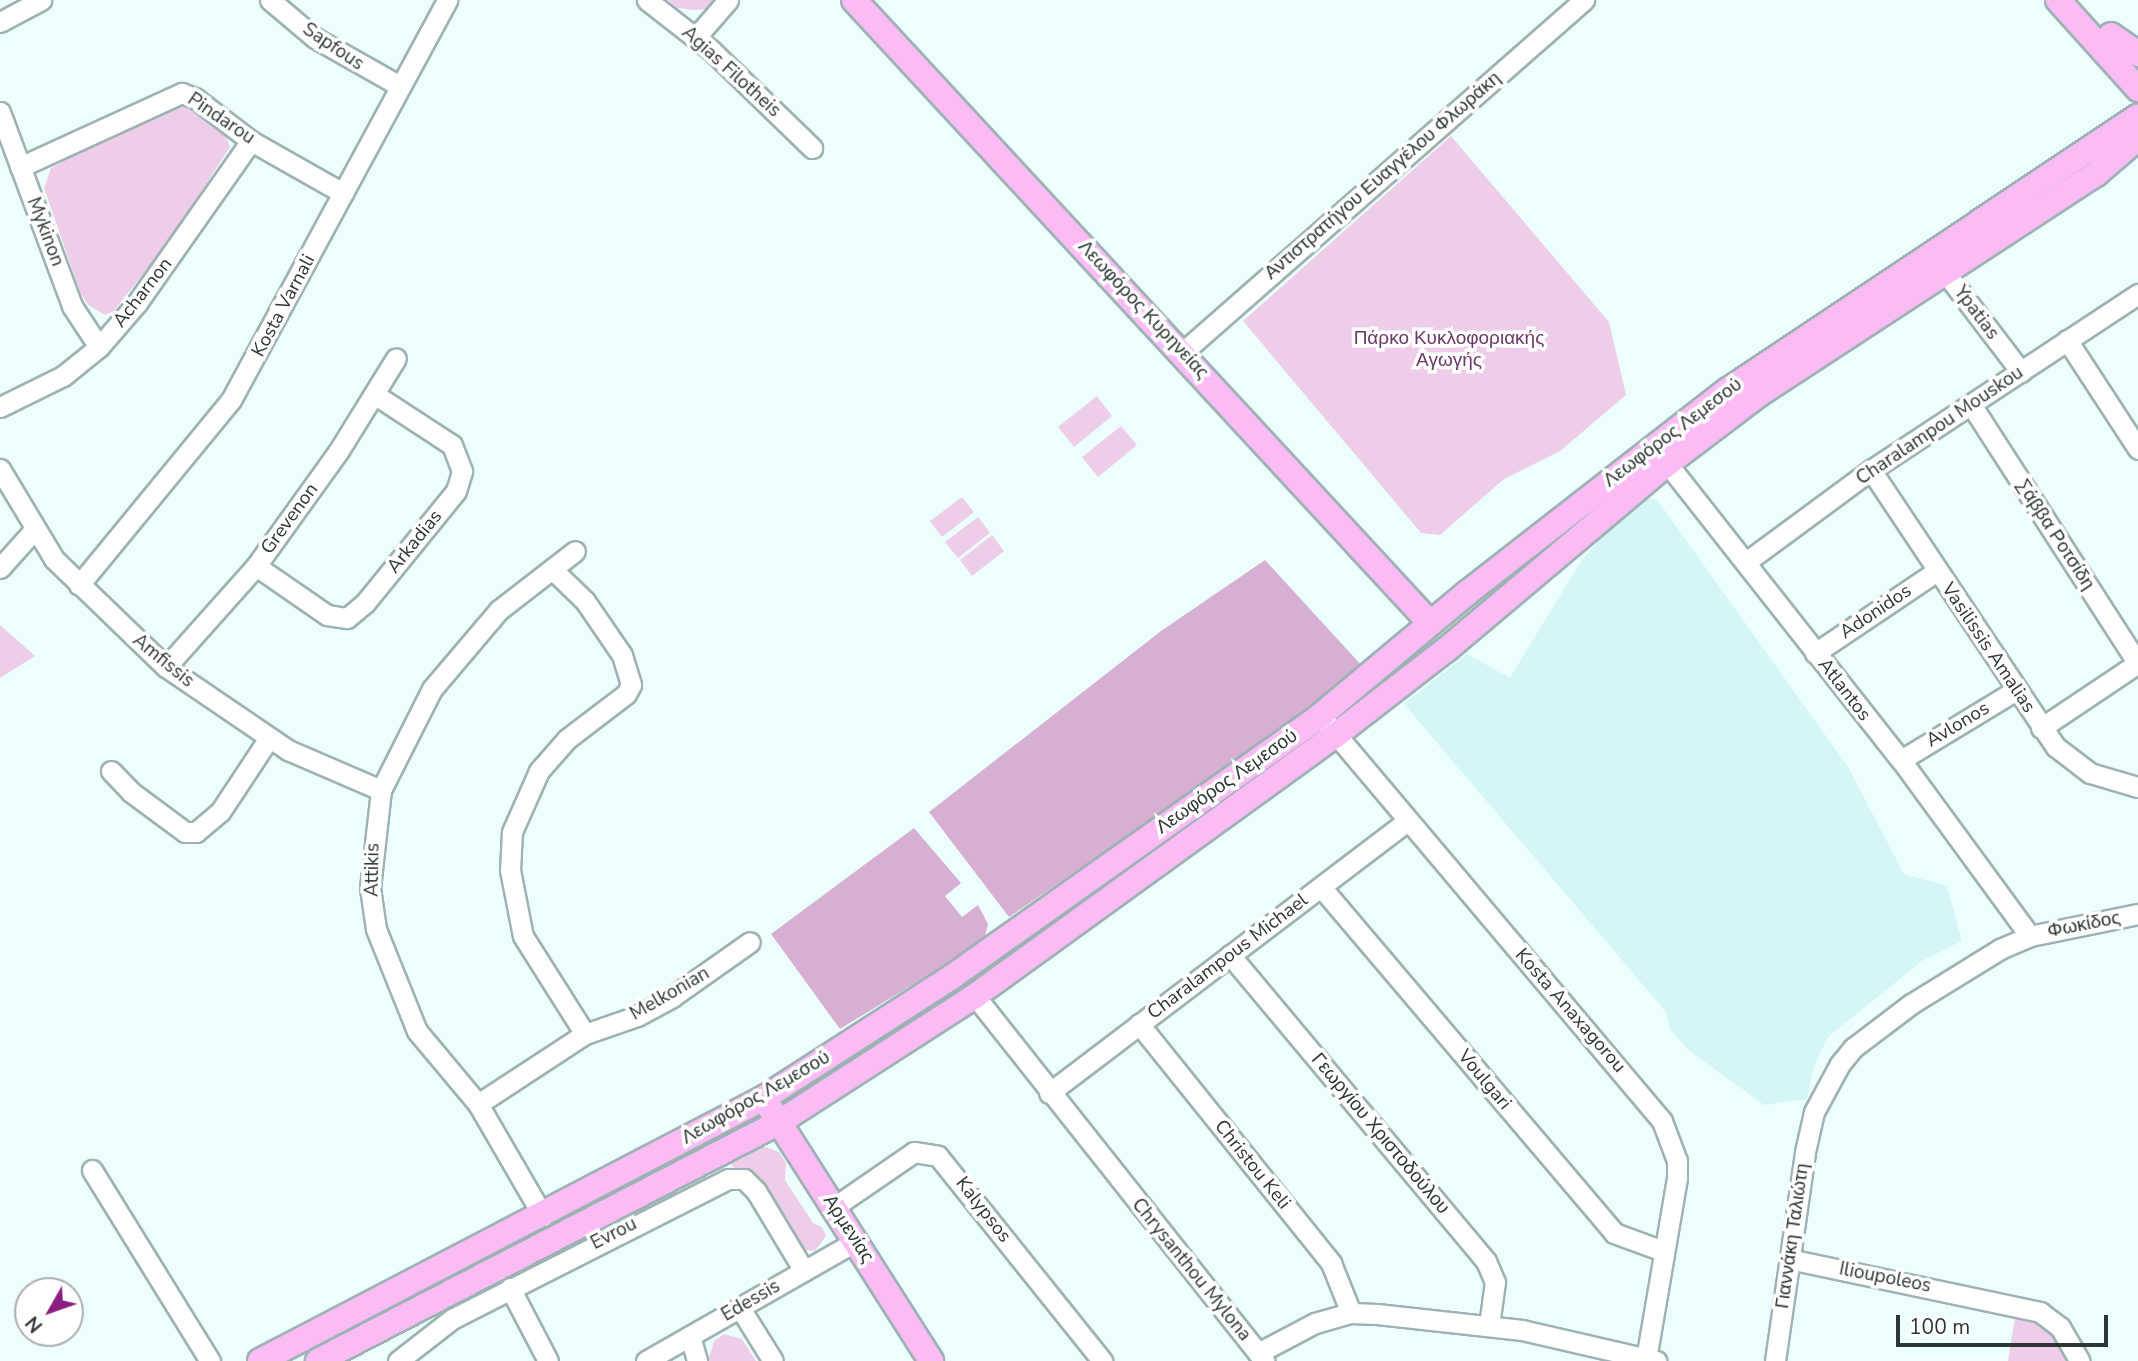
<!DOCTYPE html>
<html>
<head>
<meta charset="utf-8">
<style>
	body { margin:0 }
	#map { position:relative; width:2138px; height:1361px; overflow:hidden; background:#edfefe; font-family:"Nunito Sans",sans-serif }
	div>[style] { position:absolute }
	.built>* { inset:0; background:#d6f5f6 }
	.green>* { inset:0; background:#edcde8 }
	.forest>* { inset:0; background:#d7afd2 }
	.roads { filter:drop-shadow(2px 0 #9db2b2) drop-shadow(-2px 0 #9db2b2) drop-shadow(0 2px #9db2b2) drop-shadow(0 -2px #9db2b2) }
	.minor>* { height:19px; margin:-9.5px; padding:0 9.5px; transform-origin:9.5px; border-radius:9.5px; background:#fff }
	.major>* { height:24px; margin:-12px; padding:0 12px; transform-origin:12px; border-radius:12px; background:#fbbbf5 }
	span { translate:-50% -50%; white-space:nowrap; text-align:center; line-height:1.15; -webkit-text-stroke:7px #fff; paint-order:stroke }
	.street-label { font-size:19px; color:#2d3535 }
	.park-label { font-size:19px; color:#6b3966 }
	.north { position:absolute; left:14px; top:1277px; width:70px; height:70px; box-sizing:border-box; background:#fff; border:2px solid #abaeae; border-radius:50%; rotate:230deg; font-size:19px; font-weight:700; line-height:28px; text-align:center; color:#2d3535 }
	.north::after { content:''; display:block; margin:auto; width:24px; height:32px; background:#8a1e83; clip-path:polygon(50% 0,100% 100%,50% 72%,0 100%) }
	.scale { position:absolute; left:1896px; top:1315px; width:212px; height:32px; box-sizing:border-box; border:4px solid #2d3535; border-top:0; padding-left:9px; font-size:21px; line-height:24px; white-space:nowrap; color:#2d3535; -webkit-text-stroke:5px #fff; paint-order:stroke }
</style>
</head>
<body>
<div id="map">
	<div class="built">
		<i style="clip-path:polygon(1645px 496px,1658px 501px,1848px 767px,1904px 874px,1947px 886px,1962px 941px,1922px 961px,1828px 1037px,1813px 1069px,1807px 1099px,1764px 1105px,1687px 1049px,1670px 1029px,1666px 1012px,1404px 704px,1467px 654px,1510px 678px,1579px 564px,1610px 526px)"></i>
	</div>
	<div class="green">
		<i style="clip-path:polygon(668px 0,717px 0,709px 9px,693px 10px,677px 8px)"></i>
		<i style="clip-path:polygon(170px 105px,190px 106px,224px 131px,230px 147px,169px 241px,114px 311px,105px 315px,88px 305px,80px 292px,44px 188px,51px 168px)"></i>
		<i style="clip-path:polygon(1451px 136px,1609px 322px,1626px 395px,1560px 451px,1504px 479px,1440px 535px,1421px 533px,1243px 321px)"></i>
		<i style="clip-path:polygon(1097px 396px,1112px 416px,1074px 447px,1058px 427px)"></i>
		<i style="clip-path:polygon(1121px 426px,1137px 445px,1098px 477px,1082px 457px)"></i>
		<i style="clip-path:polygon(962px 497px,974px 512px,942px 537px,930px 521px)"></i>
		<i style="clip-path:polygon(978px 517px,990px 533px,958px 558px,945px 542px)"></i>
		<i style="clip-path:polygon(992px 535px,1004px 551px,972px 576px,960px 560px)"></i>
		<i style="clip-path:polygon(0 625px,35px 656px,0 678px)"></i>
		<i style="clip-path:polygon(757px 1144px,779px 1152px,786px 1163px,785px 1180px,813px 1223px,822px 1227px,826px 1236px,815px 1251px,801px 1250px,754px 1175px,735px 1170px,730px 1162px)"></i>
		<i style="clip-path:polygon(2015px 1317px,2036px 1322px,2055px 1334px,2073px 1361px,2008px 1361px)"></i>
		<i style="clip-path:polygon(724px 1334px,742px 1339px,756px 1361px,708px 1361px,714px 1341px)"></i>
	</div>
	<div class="forest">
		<i style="clip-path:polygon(1265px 560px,1364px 668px,1281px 732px,1009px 917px,929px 812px,1161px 631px)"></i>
		<i style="clip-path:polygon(914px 828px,961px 883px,945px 896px,962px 917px,978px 905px,988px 924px,984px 941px,840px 1029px,771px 934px)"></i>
	</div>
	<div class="roads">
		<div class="minor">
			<i style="left:270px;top:0;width:59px;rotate:40.2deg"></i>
			<i style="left:315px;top:38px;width:98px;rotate:29.5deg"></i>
			<i style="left:647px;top:0;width:81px;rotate:38deg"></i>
			<i style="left:711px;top:50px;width:141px;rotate:44.1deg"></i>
			<i style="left:0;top:22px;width:47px;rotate:-28.2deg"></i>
			<i style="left:696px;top:37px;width:49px;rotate:-49.1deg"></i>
			<i style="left:0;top:112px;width:207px;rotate:69.6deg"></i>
			<i style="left:72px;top:306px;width:49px;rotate:56.6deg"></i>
			<i style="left:20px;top:167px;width:178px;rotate:-24.6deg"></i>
			<i style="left:182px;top:93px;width:14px;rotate:21deg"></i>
			<i style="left:195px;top:98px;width:71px;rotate:37.5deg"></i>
			<i style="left:251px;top:141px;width:106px;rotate:29.5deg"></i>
			<i style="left:1938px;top:263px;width:137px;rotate:52.7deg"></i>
			<i style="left:2067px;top:340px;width:130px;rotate:56.9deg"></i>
			<i style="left:1183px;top:352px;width:534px;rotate:-41.28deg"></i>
			<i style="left:1972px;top:406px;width:307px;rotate:57.2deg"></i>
			<i style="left:0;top:407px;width:70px;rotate:-26.2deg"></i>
			<i style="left:63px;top:376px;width:46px;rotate:-38.9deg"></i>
			<i style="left:99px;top:347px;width:58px;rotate:-49.2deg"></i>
			<i style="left:137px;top:303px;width:198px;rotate:-54.9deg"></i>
			<i style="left:1659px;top:453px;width:391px;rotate:51.8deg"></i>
			<i style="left:1901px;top:760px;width:218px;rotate:53.8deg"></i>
			<i style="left:0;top:469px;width:105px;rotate:59deg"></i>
			<i style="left:54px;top:559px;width:156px;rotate:44deg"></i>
			<i style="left:166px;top:667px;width:148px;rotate:34.2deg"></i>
			<i style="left:288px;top:750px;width:101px;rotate:23.3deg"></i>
			<i style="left:1871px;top:470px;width:333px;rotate:56.3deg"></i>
			<i style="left:2056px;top:747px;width:43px;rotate:37.4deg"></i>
			<i style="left:2090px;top:773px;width:50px;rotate:16.3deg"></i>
			<i style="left:1746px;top:562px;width:155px;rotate:-36.4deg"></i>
			<i style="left:1871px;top:470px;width:320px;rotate:-33.4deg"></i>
			<i style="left:256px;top:566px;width:86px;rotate:34.6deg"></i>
			<i style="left:327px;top:615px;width:20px;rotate:9deg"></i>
			<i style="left:347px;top:618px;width:23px;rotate:-40deg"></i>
			<i style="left:365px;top:603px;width:144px;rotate:-50.9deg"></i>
			<i style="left:456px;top:491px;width:21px;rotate:-73deg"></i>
			<i style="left:462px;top:471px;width:28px;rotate:-111deg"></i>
			<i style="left:452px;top:445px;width:93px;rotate:-146.8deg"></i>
			<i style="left:0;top:568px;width:51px;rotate:-48.2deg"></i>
			<i style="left:552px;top:569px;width:46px;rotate:44.1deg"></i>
			<i style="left:585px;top:601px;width:65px;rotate:55.6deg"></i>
			<i style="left:622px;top:655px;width:31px;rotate:73deg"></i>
			<i style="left:631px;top:685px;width:10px;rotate:119deg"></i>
			<i style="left:626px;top:694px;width:74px;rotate:142.7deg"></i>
			<i style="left:567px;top:739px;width:43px;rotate:131.2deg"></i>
			<i style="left:539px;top:771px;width:67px;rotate:113.9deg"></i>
			<i style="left:512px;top:832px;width:38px;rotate:93deg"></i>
			<i style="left:510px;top:870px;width:67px;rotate:78.9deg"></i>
			<i style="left:523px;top:936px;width:116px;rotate:57.7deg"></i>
			<i style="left:79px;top:585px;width:239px;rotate:-50.6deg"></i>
			<i style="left:231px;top:400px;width:455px;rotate:-61.6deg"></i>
			<i style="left:1815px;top:653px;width:147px;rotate:-33.9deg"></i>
			<i style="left:166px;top:667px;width:135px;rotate:-48.3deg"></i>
			<i style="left:256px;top:566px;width:140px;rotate:-54.3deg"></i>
			<i style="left:338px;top:452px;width:110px;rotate:-58.3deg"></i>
			<i style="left:1328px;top:725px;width:518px;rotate:49.85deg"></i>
			<i style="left:1662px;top:1121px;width:43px;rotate:69.4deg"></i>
			<i style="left:1677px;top:1161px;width:17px;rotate:90deg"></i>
			<i style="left:1677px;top:1178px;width:184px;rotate:99.7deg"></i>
			<i style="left:2041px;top:728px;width:117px;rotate:-33.8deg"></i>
			<i style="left:1901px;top:760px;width:135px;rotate:-31.3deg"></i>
			<i style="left:111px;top:771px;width:29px;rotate:46deg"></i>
			<i style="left:131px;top:792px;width:67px;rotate:36.5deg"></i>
			<i style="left:185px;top:832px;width:11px"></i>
			<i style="left:196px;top:832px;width:31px;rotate:-40deg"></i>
			<i style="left:220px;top:812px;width:89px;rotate:-56.5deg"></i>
			<i style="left:1321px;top:887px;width:453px;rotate:49.7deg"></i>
			<i style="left:1614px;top:1233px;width:52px;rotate:20.2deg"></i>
			<i style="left:1230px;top:955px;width:399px;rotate:50.1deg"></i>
			<i style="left:1486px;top:1261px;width:23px;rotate:67deg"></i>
			<i style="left:1495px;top:1282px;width:43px;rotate:97.9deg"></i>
			<i style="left:975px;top:996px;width:466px;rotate:51.6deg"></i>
			<i style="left:1139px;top:1024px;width:307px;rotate:51.2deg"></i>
			<i style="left:1331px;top:1263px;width:54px;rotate:68.2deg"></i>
			<i style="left:1049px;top:1093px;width:450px;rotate:-37.2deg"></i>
			<i style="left:478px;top:1104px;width:128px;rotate:-33.2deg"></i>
			<i style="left:585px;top:1034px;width:55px;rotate:-19.1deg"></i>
			<i style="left:637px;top:1016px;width:40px;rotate:-28deg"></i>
			<i style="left:672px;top:997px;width:95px;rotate:-35.2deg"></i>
			<i style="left:92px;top:1170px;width:225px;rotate:58.3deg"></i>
			<i style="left:834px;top:1207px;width:97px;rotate:-34.5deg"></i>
			<i style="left:914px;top:1152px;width:24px;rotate:9deg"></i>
			<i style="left:938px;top:1156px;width:263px;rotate:51.3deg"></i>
			<i style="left:543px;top:1216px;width:129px;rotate:-120.1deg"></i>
			<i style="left:478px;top:1104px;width:95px;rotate:-129.9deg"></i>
			<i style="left:417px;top:1031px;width:110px;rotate:-111.9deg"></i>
			<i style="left:376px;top:929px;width:41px;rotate:-98.3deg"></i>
			<i style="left:370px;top:888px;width:99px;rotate:-83.6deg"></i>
			<i style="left:381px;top:790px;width:113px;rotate:-63.2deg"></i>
			<i style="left:432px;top:689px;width:104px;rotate:-49.7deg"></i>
			<i style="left:499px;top:610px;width:96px;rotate:-37.8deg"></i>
			<i style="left:1789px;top:1259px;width:257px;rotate:11.9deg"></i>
			<i style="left:2040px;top:1312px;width:25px;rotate:37deg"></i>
			<i style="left:2060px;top:1327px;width:39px;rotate:60deg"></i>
			<i style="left:510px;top:1288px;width:82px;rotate:62.5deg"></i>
			<i style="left:740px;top:1308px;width:62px;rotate:58.1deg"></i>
			<i style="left:690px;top:1336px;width:26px;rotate:74deg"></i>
			<i style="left:1258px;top:1353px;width:64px;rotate:-27.8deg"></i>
			<i style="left:1315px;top:1323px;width:37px;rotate:-16deg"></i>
			<i style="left:1351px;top:1313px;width:26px;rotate:2deg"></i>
			<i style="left:1377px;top:1314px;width:146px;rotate:6.3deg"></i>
			<i style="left:1522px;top:1330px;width:138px;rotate:13deg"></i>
			<i style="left:398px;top:1361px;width:68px;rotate:-37.9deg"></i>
			<i style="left:452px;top:1319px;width:309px;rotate:-26.9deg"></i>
			<i style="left:728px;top:1179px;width:16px"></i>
			<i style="left:744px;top:1179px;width:17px;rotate:45deg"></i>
			<i style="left:756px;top:1191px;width:93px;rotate:59deg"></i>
			<i style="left:646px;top:1361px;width:242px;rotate:-29.7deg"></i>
			<i style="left:1775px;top:1361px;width:211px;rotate:-81.8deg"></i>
			<i style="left:1805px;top:1152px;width:41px;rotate:-77.3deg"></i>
			<i style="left:1814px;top:1112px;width:55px;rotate:-61.6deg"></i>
			<i style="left:1840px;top:1064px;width:21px;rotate:-51deg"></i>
			<i style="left:1853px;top:1048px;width:73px;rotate:-37.2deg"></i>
			<i style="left:1911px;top:1004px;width:105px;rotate:-31.7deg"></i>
			<i style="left:2000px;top:949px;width:33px;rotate:-23deg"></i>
			<i style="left:2030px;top:936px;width:110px;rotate:-11.5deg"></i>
		</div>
		<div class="major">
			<i style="left:854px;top:0;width:848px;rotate:47.24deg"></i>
			<i style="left:2058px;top:0;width:120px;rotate:48deg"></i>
			<i style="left:2111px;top:35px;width:33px;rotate:35deg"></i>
			<i style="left:770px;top:1108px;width:300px;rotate:57.5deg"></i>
			<i style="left:260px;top:1361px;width:568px;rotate:-27.56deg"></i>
			<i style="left:764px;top:1098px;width:225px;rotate:-32.8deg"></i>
			<i style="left:953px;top:976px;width:451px;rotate:-35.3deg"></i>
			<i style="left:1321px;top:715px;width:190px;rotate:-39.9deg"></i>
			<i style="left:1467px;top:593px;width:331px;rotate:-37.9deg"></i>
			<i style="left:1728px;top:390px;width:493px;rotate:-33.7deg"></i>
			<i style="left:318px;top:1361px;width:518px;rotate:-27.36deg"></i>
			<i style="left:778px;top:1123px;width:234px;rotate:-32.8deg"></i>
			<i style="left:975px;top:996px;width:445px;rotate:-35.9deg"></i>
			<i style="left:1336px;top:735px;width:140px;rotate:-37.8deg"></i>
			<i style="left:1447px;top:649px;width:287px;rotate:-40.1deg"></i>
			<i style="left:1667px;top:464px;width:114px;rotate:-37.2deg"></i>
			<i style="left:1758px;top:395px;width:404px;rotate:-33.2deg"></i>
			<i style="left:2096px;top:174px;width:55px;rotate:-40.6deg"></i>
		</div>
	</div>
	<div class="street-label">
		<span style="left:333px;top:47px;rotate:34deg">Sapfous</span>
		<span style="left:731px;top:72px;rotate:42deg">Agias Filotheis</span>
		<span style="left:221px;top:119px;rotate:34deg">Pindarou</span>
		<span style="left:1383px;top:176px;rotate:-41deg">Αντιστρατήγου Ευαγγέλου Φλωράκη</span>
		<span style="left:45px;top:232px;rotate:69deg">Mykinon</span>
		<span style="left:143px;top:293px;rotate:-52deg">Acharnon</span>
		<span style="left:284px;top:306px;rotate:-62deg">Kosta Varnali</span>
		<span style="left:1143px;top:310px;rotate:47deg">Λεωφόρος Κυρηνείας</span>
		<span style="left:1976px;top:313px;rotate:53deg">Ypatias</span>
		<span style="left:1940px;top:426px;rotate:-34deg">Charalampou Mouskou</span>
		<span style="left:1673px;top:433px;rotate:-37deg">Λεωφόρος Λεμεσού</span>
		<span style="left:290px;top:519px;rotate:-54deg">Grevenon</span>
		<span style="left:2055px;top:535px;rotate:57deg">Σάββα Ροτσίδη</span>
		<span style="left:415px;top:542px;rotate:-51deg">Arkadias</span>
		<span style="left:1876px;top:612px;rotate:-34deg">Adonidos</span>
		<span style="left:1988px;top:648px;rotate:56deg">Vasilissis Amalias</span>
		<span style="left:163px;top:661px;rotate:39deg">Amfissis</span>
		<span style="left:1844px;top:690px;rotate:52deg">Atlantos</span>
		<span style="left:1958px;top:725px;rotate:-31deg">Avlonos</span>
		<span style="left:1227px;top:782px;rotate:-35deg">Λεωφόρος Λεμεσού</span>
		<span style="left:373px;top:870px;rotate:-89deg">Attikis</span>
		<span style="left:2084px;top:925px;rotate:-11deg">Φωκίδος</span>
		<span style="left:1228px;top:957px;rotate:-37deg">Charalampous Michael</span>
		<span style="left:670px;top:994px;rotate:-30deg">Melkonian</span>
		<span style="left:1570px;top:1011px;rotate:49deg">Kosta Anaxagorou</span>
		<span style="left:1484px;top:1080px;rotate:50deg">Voulgari</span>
		<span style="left:756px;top:1098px;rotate:-30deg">Λεωφόρος Λεμεσού</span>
		<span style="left:1380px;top:1134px;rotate:50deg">Γεωργίου Χριστοδούλου</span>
		<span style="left:1252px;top:1165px;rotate:51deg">Christou Keli</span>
		<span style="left:983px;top:1210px;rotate:52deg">Kalypsos</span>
		<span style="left:848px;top:1229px;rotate:57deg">Αρμενίας</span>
		<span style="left:614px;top:1234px;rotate:-27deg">Evrou</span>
		<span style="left:1793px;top:1236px;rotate:-82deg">Γιαννάκη Ταλιώτη</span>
		<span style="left:1191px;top:1270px;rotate:51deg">Chrysanthou Mylona</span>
		<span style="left:1885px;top:1278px;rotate:11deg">Ilioupoleos</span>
		<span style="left:751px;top:1301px;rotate:-30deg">Edessis</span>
	</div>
	<div class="park-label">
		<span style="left:1449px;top:350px">Πάρκο Κυκλοφοριακής<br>Αγωγής</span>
	</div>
	<div class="north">N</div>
	<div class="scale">100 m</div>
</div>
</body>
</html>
